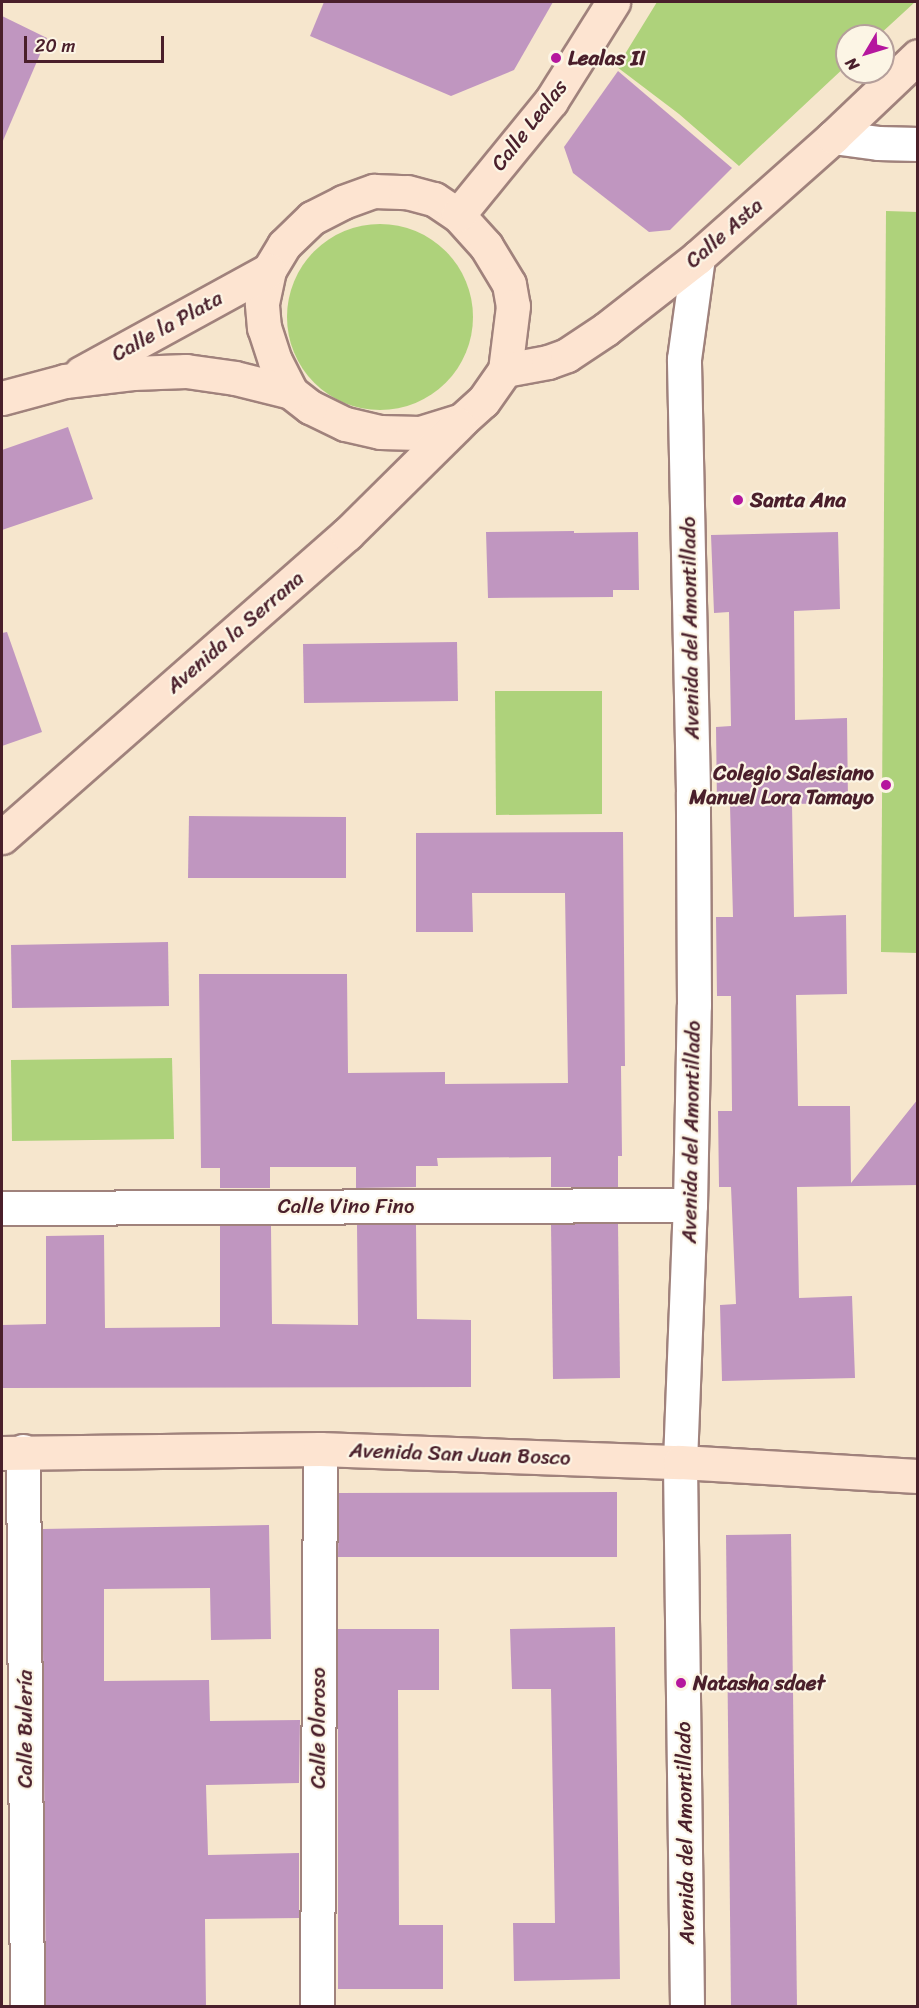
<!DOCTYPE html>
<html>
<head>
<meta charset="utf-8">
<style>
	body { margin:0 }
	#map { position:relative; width:919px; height:2008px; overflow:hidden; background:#f6e6cd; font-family:Sriracha,sans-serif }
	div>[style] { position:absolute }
	.green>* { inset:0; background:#aed27b }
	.round { border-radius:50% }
	.building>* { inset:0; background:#c096c0 }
	.roads { filter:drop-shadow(2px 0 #a0827c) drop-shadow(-2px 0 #a0827c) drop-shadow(0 2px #a0827c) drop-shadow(0 -2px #a0827c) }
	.street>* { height:33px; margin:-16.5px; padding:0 16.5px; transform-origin:16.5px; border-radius:16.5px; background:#fff }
	.secondary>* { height:33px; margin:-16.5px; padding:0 16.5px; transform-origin:16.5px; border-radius:16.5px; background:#fde4d1 }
	.dots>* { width:16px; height:16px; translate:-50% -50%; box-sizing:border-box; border:3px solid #fcf5e5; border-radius:50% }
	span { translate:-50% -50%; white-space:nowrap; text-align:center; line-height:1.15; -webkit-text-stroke:4.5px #fcf5e5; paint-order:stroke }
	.poi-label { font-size:21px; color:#4a1f2b; font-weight:700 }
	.left { translate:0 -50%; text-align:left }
	.right { translate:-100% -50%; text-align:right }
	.street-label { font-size:21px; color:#4a1f2b }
	.frame { position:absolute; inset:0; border:3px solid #4a1f2b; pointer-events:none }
	.north { position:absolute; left:835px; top:24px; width:60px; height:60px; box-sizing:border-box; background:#fcf5e5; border:2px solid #b59f9b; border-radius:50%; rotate:232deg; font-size:16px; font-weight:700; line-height:24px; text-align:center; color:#4a1f2b }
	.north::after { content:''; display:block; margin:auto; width:21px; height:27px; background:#b5179e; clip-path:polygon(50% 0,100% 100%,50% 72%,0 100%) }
	.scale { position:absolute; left:24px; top:36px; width:140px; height:27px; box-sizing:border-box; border:3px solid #4a1f2b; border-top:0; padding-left:8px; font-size:18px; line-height:21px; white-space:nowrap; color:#4a1f2b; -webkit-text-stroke:4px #fcf5e5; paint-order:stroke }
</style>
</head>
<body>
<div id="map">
	<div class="green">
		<i style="clip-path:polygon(657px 2px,915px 2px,878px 36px,847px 36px,847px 65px,739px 166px,679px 114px,617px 67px)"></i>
		<i style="clip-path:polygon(886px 211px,918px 212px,917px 953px,881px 952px)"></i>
		<i class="round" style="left:287px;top:224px;width:186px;height:186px"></i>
		<i style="clip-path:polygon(495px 691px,602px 691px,602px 814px,496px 815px)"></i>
		<i style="clip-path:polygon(172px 1058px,174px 1139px,12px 1141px,11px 1060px)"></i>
	</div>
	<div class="building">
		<i style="clip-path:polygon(324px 2px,553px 2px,514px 70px,451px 96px,310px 36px)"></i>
		<i style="clip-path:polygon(2px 16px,47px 38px,2px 143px)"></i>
		<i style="clip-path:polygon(618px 71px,732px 168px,670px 230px,649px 232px,573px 173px,564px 147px)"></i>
		<i style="clip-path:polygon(68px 427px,93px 499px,2px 530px,2px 450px)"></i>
		<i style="clip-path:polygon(574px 531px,574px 533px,638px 532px,639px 590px,613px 590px,613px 597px,488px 598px,486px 532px)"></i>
		<i style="clip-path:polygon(838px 532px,840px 609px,794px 611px,795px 720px,847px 718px,848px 803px,792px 804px,794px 917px,846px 915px,847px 994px,796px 995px,798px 1106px,850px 1106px,851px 1183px,918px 1099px,918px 1185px,797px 1187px,799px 1298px,852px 1296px,855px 1378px,722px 1381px,720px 1305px,736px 1304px,731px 1187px,719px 1187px,718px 1111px,732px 1111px,731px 996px,717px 996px,716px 917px,733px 917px,730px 805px,717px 805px,716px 727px,731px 726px,729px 612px,714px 613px,711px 535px)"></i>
		<i style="clip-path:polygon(7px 632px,42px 732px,2px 746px,2px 633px)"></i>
		<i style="clip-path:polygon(457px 642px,458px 701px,304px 703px,303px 644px)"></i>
		<i style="clip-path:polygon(189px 816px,346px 817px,346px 878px,188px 878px)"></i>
		<i style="clip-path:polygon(623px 832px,625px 1066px,621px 1066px,622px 1156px,618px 1156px,618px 1187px,551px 1187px,551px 1157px,437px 1158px,438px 1166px,416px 1166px,416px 1187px,356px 1188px,356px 1167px,270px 1167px,270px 1188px,220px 1188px,220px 1168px,201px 1168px,199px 974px,347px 974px,348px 1073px,445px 1072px,445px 1084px,568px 1083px,565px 893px,472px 893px,473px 932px,416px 932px,416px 833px)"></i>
		<i style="clip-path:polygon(168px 942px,169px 1006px,12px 1008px,11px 945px)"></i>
		<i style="clip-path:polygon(551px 1224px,618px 1224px,620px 1378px,553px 1379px)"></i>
		<i style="clip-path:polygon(357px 1225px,416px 1225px,417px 1319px,471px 1320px,471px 1387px,2px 1388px,2px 1325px,46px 1324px,46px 1236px,104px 1235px,105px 1328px,220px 1327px,220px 1226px,271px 1226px,272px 1324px,358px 1325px)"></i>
		<i style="clip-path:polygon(617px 1492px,617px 1557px,338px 1557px,339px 1493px)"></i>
		<i style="clip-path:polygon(269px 1525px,271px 1639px,211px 1640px,210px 1588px,104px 1589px,104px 1681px,209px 1680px,210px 1721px,300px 1720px,299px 1783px,206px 1785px,208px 1855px,299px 1853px,299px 1918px,205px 1919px,206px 2007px,46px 2007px,42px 1529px)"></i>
		<i style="clip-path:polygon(791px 1534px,797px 2007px,731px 2007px,726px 1535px)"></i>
		<i style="clip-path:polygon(615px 1627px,620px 1979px,514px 1981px,513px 1923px,555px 1923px,551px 1689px,512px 1689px,510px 1629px)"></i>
		<i style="clip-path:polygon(338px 1629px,439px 1629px,439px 1690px,398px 1690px,399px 1925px,443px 1925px,443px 1989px,338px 1989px)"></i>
	</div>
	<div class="roads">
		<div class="street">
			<i style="left:833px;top:137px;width:45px;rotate:7.6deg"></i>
			<i style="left:878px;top:143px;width:40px;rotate:1.4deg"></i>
			<i style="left:2px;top:1208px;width:688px;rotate:-0.25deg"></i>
			<i style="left:23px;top:1451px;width:555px;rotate:89.59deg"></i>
			<i style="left:317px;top:2006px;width:557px;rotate:-89.69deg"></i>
			<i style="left:687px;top:2006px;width:544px;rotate:-90.74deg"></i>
			<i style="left:680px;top:1462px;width:257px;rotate:-87.8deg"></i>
			<i style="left:690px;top:1205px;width:200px;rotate:-88.9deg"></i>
			<i style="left:694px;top:1005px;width:213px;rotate:-90.3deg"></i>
			<i style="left:693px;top:792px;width:433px;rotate:-91.2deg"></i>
			<i style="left:684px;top:359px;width:103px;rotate:-82.2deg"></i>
		</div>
		<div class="secondary">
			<i style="left:374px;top:191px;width:33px;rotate:2deg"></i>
			<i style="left:407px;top:192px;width:28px;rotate:15deg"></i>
			<i style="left:434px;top:199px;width:29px;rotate:34deg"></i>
			<i style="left:458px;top:215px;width:42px;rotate:47.9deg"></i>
			<i style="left:486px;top:246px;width:44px;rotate:58.8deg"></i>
			<i style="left:509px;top:284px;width:22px;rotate:80deg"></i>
			<i style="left:513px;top:306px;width:64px;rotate:97.1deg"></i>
			<i style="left:505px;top:370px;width:38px;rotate:125deg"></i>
			<i style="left:483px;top:401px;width:28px;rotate:138deg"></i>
			<i style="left:462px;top:420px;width:44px;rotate:162.8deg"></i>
			<i style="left:420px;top:433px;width:40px;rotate:-178.6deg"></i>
			<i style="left:380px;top:432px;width:36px;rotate:-167deg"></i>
			<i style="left:345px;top:424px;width:39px;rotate:-154deg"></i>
			<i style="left:310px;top:407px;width:24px;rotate:-142deg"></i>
			<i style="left:291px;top:392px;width:35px;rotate:-117deg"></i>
			<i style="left:275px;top:361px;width:35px;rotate:-108deg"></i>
			<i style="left:264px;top:328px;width:25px;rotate:-95deg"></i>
			<i style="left:262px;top:303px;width:34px;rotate:-78deg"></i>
			<i style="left:269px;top:270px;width:29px;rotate:-59deg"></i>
			<i style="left:284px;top:245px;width:39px;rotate:-44deg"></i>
			<i style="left:312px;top:218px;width:35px;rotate:-27deg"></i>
			<i style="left:343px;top:202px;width:33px;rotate:-20deg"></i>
			<i style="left:458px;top:215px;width:147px;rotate:-50.8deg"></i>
			<i style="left:551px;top:101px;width:117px;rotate:-57.9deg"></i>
			<i style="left:505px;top:370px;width:44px;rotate:-10.5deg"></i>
			<i style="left:548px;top:362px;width:20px;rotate:-20deg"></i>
			<i style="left:567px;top:355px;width:47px;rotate:-33.7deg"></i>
			<i style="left:606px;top:329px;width:117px;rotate:-38deg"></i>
			<i style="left:698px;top:257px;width:181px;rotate:-41.6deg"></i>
			<i style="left:833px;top:137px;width:117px;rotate:-43.6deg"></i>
			<i style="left:81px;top:373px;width:214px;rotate:-28.7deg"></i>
			<i style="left:2px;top:398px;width:65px;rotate:-15.1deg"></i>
			<i style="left:65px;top:381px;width:68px;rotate:-6.7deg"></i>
			<i style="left:133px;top:373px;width:53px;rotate:-2.2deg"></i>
			<i style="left:186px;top:371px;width:49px;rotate:8.1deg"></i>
			<i style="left:235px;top:378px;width:58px;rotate:14deg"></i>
			<i style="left:2px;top:837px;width:459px;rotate:-41.3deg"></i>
			<i style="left:347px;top:534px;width:156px;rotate:-44.7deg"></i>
			<i style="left:2px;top:1453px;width:318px;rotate:-0.7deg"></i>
			<i style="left:320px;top:1449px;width:360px;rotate:2.1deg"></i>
			<i style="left:680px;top:1462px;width:238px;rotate:3.4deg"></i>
		</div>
	</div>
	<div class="dots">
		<i style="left:556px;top:58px;background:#b5179e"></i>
		<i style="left:738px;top:500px;background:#b5179e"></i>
		<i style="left:886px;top:785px;background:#b5179e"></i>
		<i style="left:681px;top:1683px;background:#b5179e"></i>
	</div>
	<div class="poi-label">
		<span class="left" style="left:568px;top:58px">Lealas II</span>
		<span class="left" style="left:750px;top:500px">Santa Ana</span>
		<span class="right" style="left:874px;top:785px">Colegio Salesiano<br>Manuel Lora Tamayo</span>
		<span class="left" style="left:693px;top:1683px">Natasha sdaet</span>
	</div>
	<div class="street-label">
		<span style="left:529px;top:125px;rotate:-52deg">Calle Lealas</span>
		<span style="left:724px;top:233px;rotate:-41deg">Calle Asta</span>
		<span style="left:167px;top:326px;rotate:-29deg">Calle la Plata</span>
		<span style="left:690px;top:628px;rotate:-91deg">Avenida del Amontillado</span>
		<span style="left:235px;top:632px;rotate:-41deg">Avenida la Serrana</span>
		<span style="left:691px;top:1132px;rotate:-89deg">Avenida del Amontillado</span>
		<span style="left:346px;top:1206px">Calle Vino Fino</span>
		<span style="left:460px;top:1454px;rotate:2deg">Avenida San Juan Bosco</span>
		<span style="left:318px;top:1728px;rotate:-90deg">Calle Oloroso</span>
		<span style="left:25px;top:1729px;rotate:-90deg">Calle Bulería</span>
		<span style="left:685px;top:1833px;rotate:-91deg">Avenida del Amontillado</span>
	</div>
	<div class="frame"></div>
	<div class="north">N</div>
	<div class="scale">20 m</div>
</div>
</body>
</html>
